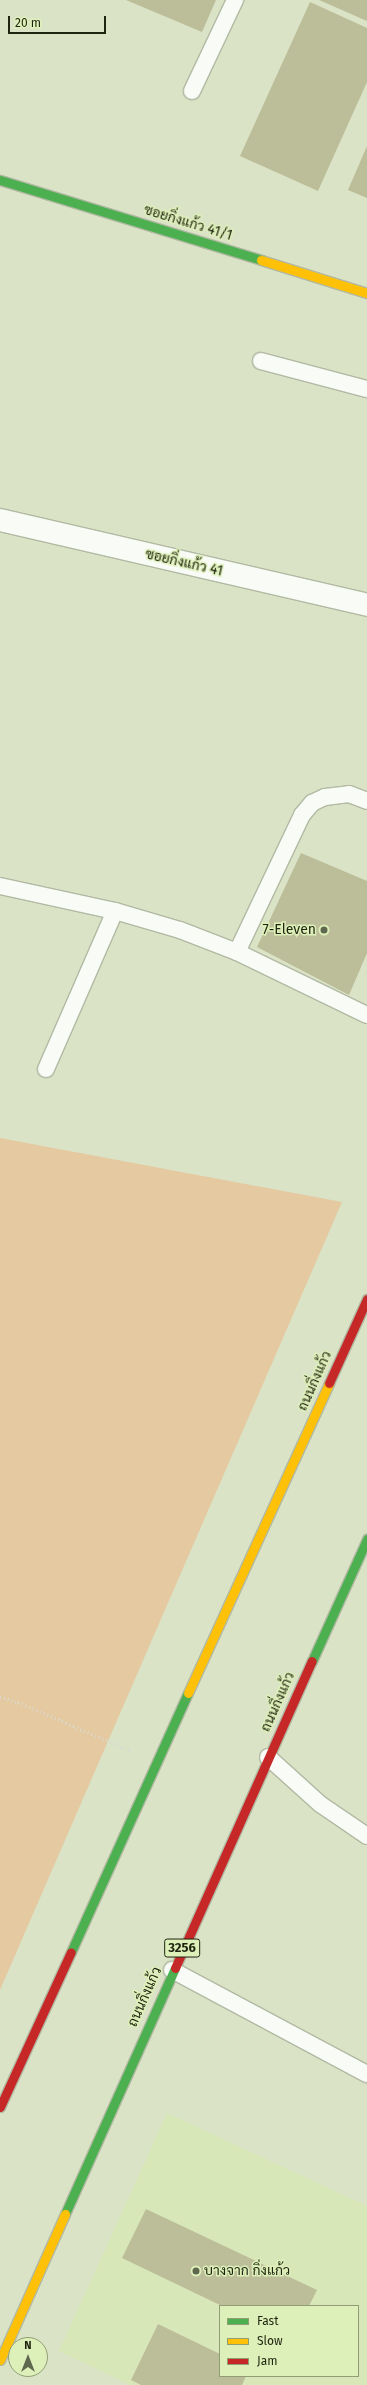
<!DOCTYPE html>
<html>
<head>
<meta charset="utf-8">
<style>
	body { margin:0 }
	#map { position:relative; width:367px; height:2385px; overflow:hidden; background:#dae3c6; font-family:"Fira Sans",Sarabun,sans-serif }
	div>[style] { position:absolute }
	.built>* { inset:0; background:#d8e7b8 }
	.green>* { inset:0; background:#e4c9a1 }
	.building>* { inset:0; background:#bcbd99 }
	.path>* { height:2.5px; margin-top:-1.25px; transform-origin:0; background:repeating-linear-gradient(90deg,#d7dad1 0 1px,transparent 0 4px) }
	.roads { filter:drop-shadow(1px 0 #b2b9a3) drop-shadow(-1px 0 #b2b9a3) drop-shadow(0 1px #b2b9a3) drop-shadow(0 -1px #b2b9a3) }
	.lane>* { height:16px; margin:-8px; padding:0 8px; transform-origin:8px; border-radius:8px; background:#f9fbf6 }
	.street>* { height:22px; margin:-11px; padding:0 11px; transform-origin:11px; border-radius:11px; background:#f9fbf6 }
	.fast>* { height:9px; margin:-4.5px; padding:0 4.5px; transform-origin:4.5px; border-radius:4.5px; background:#4caf50 }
	.slow>* { height:9px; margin:-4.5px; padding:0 4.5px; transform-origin:4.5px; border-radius:4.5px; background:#ffc107 }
	.jam>* { height:9px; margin:-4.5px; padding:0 4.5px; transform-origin:4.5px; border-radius:4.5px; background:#c62828 }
	.dots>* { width:11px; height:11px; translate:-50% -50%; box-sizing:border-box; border:2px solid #def0b9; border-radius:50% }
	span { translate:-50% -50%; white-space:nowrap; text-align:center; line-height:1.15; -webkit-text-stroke:3px #def0b9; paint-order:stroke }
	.shield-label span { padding:1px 3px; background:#def0b9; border:1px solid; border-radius:3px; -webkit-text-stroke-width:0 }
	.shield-label { font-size:13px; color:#1e240f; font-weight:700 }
	.street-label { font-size:14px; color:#1e240f }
	.poi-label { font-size:14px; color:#1e240f }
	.right { translate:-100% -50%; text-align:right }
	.left { translate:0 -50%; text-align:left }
	.legend { position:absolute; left:219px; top:2305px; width:140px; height:72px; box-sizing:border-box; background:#def0b9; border:1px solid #919e75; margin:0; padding:5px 7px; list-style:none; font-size:12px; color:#1e240f }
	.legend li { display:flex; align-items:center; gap:8px; height:20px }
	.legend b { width:20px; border:1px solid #919e75 }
	.north { position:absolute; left:8px; top:2337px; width:40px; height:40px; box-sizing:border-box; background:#def0b9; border:1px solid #919e75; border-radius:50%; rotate:0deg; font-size:11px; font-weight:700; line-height:16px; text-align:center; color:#1e240f }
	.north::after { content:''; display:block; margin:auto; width:14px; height:18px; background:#60674f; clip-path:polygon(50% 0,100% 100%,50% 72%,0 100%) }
	.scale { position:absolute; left:8px; top:16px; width:98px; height:18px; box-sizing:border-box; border:2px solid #1e240f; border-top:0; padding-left:5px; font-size:12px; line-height:14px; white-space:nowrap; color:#1e240f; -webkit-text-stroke:3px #def0b9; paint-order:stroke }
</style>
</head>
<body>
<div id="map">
	<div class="built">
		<i style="clip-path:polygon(evenodd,167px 2113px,367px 2206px,367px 2385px,130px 2385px,59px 2351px,167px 2113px,220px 2306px,358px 2306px,358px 2376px,220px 2376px,220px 2306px)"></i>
	</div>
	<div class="green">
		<i style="clip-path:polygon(0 1138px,342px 1202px,0 1990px)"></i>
	</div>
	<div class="building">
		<i style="clip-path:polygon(126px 0,216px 0,202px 32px)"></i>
		<i style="clip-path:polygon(319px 0,367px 0,367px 21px)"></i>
		<i style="clip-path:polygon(310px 2px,367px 28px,367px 82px,318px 191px,240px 156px)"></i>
		<i style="clip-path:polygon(367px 146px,367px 198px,348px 190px)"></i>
		<i style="clip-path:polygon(301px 853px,367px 881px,367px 953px,349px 995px,257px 947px)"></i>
		<i style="clip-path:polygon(146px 2209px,317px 2290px,309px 2306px,222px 2306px,122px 2258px)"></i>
		<i style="clip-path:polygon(158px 2324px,220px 2354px,220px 2376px,246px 2376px,242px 2385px,141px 2385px,131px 2380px)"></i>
	</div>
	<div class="path">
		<i style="left:0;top:1697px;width:19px;rotate:16deg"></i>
		<i style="left:18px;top:1702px;width:123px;rotate:23.4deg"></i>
	</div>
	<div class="roads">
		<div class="lane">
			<i style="left:192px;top:91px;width:101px;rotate:-64.7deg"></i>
			<i style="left:261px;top:361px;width:110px;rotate:14.8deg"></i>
			<i style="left:0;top:886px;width:118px;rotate:12.3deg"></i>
			<i style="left:115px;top:911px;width:68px;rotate:16.3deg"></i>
			<i style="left:180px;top:930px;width:61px;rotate:21.1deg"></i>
			<i style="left:237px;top:952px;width:144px;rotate:25.9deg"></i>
			<i style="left:237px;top:952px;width:152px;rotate:-64.6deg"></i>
			<i style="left:302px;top:815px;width:16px;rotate:-50deg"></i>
			<i style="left:312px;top:803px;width:14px;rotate:-25deg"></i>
			<i style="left:325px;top:797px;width:24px;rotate:-7deg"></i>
			<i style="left:349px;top:794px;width:19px;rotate:21deg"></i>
			<i style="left:46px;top:1069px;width:172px;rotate:-66.4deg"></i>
			<i style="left:268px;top:1757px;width:70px;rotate:42.1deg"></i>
			<i style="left:320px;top:1804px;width:57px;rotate:34.2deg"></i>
			<i style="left:172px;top:1970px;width:221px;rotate:28.1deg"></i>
		</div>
		<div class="street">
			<i style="left:0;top:520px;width:377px;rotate:13deg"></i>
		</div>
		<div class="fast">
			<i style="left:0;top:180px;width:273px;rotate:17deg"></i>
			<i style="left:312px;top:1661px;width:134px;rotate:-65.7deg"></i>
			<i style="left:71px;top:1952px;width:284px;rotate:-65.7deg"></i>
			<i style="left:65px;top:2214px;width:269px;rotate:-65.9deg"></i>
		</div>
		<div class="slow">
			<i style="left:261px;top:260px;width:111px;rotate:17.3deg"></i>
			<i style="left:188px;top:1693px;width:341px;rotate:-65.5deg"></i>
			<i style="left:0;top:2360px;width:160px;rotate:-66deg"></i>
		</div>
		<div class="jam">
			<i style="left:329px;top:1383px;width:92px;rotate:-65.7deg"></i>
			<i style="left:175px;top:1968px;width:336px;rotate:-66deg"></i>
			<i style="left:0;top:2107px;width:170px;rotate:-65.4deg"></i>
		</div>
	</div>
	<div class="dots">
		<i style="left:324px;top:930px;background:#60674f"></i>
		<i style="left:196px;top:2271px;background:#60674f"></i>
	</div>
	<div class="shield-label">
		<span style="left:182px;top:1948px">3256</span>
	</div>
	<div class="street-label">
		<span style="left:188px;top:223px;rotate:17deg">ซอยกิ่งแก้ว 41/1</span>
		<span style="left:184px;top:563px;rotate:13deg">ซอยกิ่งแก้ว 41</span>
		<span style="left:315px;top:1381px;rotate:-66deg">ถนนกิ่งแก้ว</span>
		<span style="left:278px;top:1702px;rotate:-66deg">ถนนกิ่งแก้ว</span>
		<span style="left:145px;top:1997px;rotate:-66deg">ถนนกิ่งแก้ว</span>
	</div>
	<div class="poi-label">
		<span class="right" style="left:316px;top:930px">7-Eleven</span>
		<span class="left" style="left:204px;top:2271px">บางจาก กิ่งแก้ว</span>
	</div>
	<ul class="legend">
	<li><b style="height:5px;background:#4caf50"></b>Fast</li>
	<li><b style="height:5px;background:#ffc107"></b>Slow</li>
	<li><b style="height:5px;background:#c62828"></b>Jam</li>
	</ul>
	<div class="north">N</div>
	<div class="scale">20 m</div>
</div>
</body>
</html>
